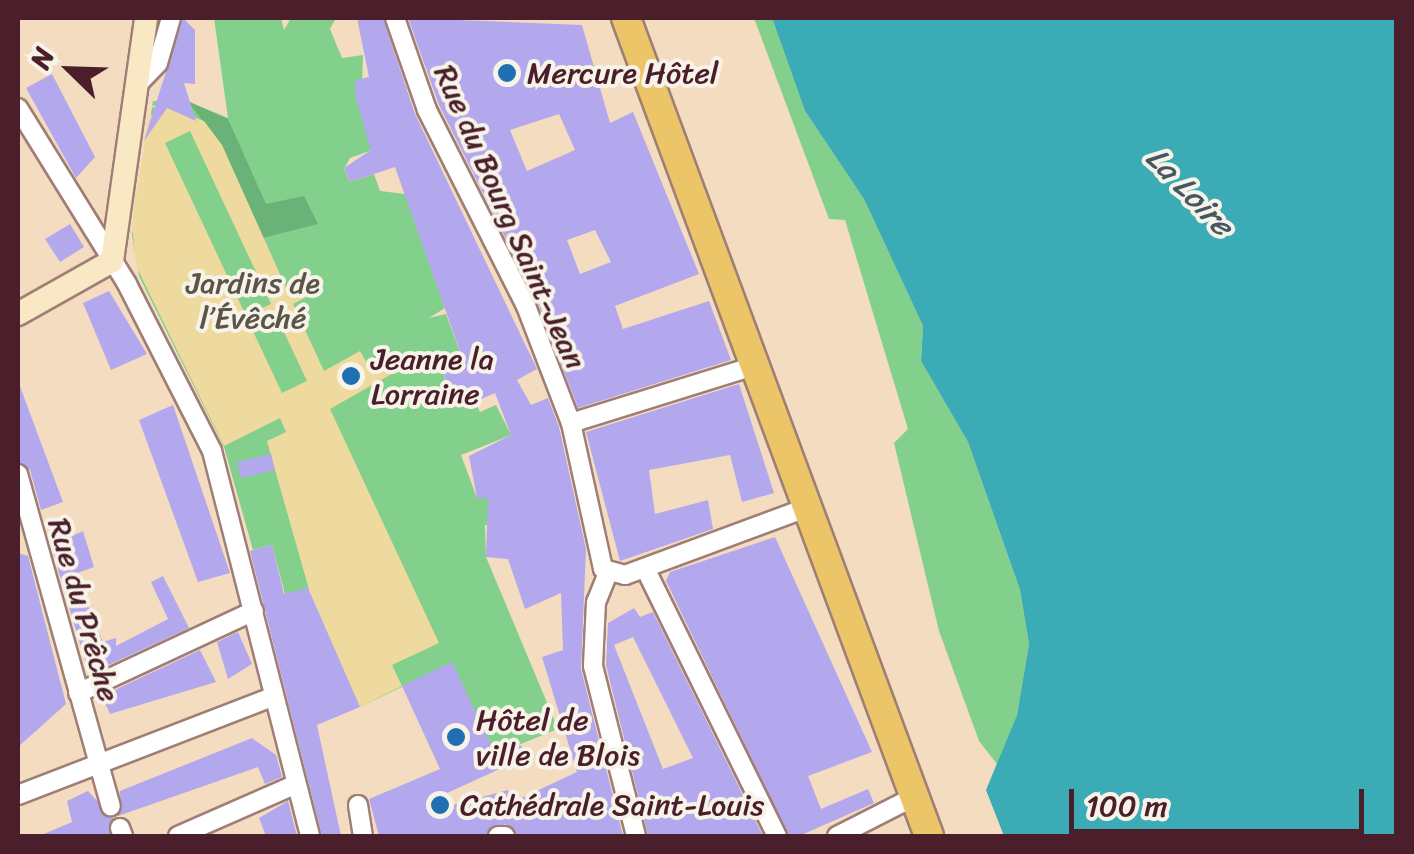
<!DOCTYPE html>
<html>
<head>
<meta charset="utf-8">
<style>
	body { margin:0 }
	#map { position:relative; width:1414px; height:854px; overflow:hidden; background:#f4dcc0; font-family:Sriracha,sans-serif }
	div>[style] { position:absolute }
	.green>* { inset:0; background:#83cf8c }
	.forest>* { inset:0; background:#6ab278 }
	.sand>* { inset:0; background:#eeda9e }
	.water>* { inset:0; background:#3bacb5 }
	.building>* { inset:0; background:#b3a8ed }
	.roads { filter:drop-shadow(2px 0 #9f7e76) drop-shadow(-2px 0 #9f7e76) drop-shadow(0 2px #9f7e76) drop-shadow(0 -2px #9f7e76) }
	.street>* { height:18px; margin:-9px; padding:0 9px; transform-origin:9px; border-radius:9px; background:#fff }
	.secondary>* { height:22px; margin:-11px; padding:0 11px; transform-origin:11px; border-radius:11px; background:#f8e8c3 }
	.primary>* { height:28px; margin:-14px; padding:0 14px; transform-origin:14px; border-radius:14px; background:#edc569 }
	.dots>* { width:28px; height:28px; translate:-50% -50%; box-sizing:border-box; border:5px solid #f7f3e8; border-radius:50% }
	span { translate:-50% -50%; white-space:nowrap; text-align:center; line-height:1.15; -webkit-text-stroke:8px #f7f3e8; paint-order:stroke }
	.poi-label { font-size:30px; color:#4a1f2b }
	.left { translate:0 -50%; text-align:left }
	.street-label { font-size:30px; color:#4a1f2b }
	.park-label { font-size:30px; color:#5b5448 }
	.water-label { font-size:32px; color:#445762; font-style:italic }
	.frame { position:absolute; inset:0; border:20px solid #4a1f2b; pointer-events:none }
	.north { position:absolute; left:20px; top:20px; width:100px; height:100px; -webkit-text-stroke:8px #f7f3e8; paint-order:stroke; rotate:293deg; font-size:28px; font-weight:700; line-height:40px; text-align:center; color:#4a1f2b }
	.north::after { content:''; display:block; margin:auto; width:35px; height:45px; background:#4a1f2b; clip-path:polygon(50% 0,100% 100%,50% 72%,0 100%) }
	.scale { position:absolute; left:1069px; top:789px; width:295px; height:45px; box-sizing:border-box; border:5px solid #4a1f2b; border-top:0; padding-left:12px; font-size:30px; line-height:35px; white-space:nowrap; color:#4a1f2b; -webkit-text-stroke:8px #f7f3e8; paint-order:stroke }
</style>
</head>
<body>
<div id="map">
	<div class="green">
		<i style="clip-path:polygon(214px 18px,281px 18px,284px 30px,291px 18px,336px 18px,330px 29px,342px 58px,363px 55px,361px 115px,386px 145px,350px 158px,344px 169px,350px 182px,374px 174px,380px 191px,405px 194px,445px 308px,429px 318px,446px 314px,463px 360px,443px 371px,449px 396px,469px 388px,480px 412px,496px 405px,511px 435px,461px 455px,477px 498px,490px 497px,504px 526px,485px 525px,486px 557px,558px 729px,513px 747px,518px 761px,498px 770px,452px 663px,360px 707px,309px 589px,285px 594px,272px 545px,253px 550px,224px 447px,139px 276px,132px 235px,153px 101px,185px 100px,228px 118px)"></i>
		<i style="clip-path:polygon(754px 18px,772px 18px,805px 111px,864px 199px,923px 326px,921px 361px,968px 442px,1020px 590px,1029px 644px,1017px 715px,997px 764px,979px 741px,939px 631px,894px 443px,908px 429px,845px 220px,829px 219px)"></i>
	</div>
	<div class="forest">
		<i style="clip-path:polygon(187px 101px,228px 119px,266px 204px,304px 196px,318px 224px,258px 239px,222px 145px)"></i>
	</div>
	<div class="sand">
		<i style="clip-path:polygon(evenodd,185px 100px,178px 111px,204px 121px,222px 145px,288px 292px,307px 283px,312px 294px,293px 304px,324px 371px,360px 351px,367px 363px,385px 353px,395px 372px,330px 409px,439px 643px,392px 665px,402px 686px,360px 707px,312px 600px,275px 470px,267px 441px,286px 432px,280px 418px,224px 446px,136px 266px,132px 222px,149px 115px,163px 114px,151px 106px,185px 100px,190px 131px,271px 304px,246px 316px,165px 143px,190px 131px,185px 100px,274px 311px,307px 381px,282px 393px,249px 323px,274px 311px)"></i>
	</div>
	<div class="water">
		<i style="clip-path:polygon(772px 18px,1396px 18px,1396px 836px,1004px 836px,986px 790px,1017px 715px,1029px 644px,1020px 590px,968px 442px,921px 361px,923px 326px,864px 199px,805px 111px)"></i>
	</div>
	<div class="building">
		<i style="clip-path:polygon(183px 18px,195px 30px,195px 84px,184px 83px,196px 121px,167px 108px,144px 141px)"></i>
		<i style="clip-path:polygon(357px 18px,383px 18px,415px 114px,537px 369px,517px 380px,531px 405px,548px 398px,559px 427px,586px 549px,581px 669px,623px 836px,517px 836px,505px 824px,486px 836px,379px 836px,369px 799px,440px 769px,402px 686px,452px 662px,496px 755px,519px 744px,530px 755px,445px 794px,449px 806px,508px 790px,513px 802px,577px 772px,542px 657px,563px 650px,561px 593px,525px 609px,508px 559px,486px 557px,488px 498px,477px 498px,469px 456px,511px 435px,495px 393px,475px 402px,469px 388px,451px 396px,443px 371px,463px 360px,395px 167px,350px 182px,344px 168px,371px 150px,355px 95px,356px 80px,369px 77px)"></i>
		<i style="clip-path:polygon(evenodd,408px 18px,582px 25px,610px 123px,633px 112px,699px 274px,615px 306px,623px 329px,709px 301px,731px 360px,578px 408px,537px 301px,439px 105px,408px 18px,559px 114px,575px 150px,527px 171px,510px 130px,559px 114px,408px 18px,595px 230px,611px 262px,580px 274px,567px 240px,595px 230px)"></i>
		<i style="clip-path:polygon(52px 74px,95px 157px,76px 178px,26px 88px)"></i>
		<i style="clip-path:polygon(70px 224px,84px 247px,60px 262px,45px 239px)"></i>
		<i style="clip-path:polygon(109px 291px,147px 354px,111px 370px,83px 303px)"></i>
		<i style="clip-path:polygon(18px 381px,63px 502px,41px 510px,30px 470px,18px 462px)"></i>
		<i style="clip-path:polygon(739px 384px,774px 493px,742px 502px,730px 455px,649px 470px,655px 514px,708px 500px,713px 529px,620px 561px,586px 432px)"></i>
		<i style="clip-path:polygon(173px 405px,230px 573px,198px 582px,139px 420px)"></i>
		<i style="clip-path:polygon(271px 454px,275px 470px,241px 478px,237px 462px)"></i>
		<i style="clip-path:polygon(83px 531px,94px 567px,75px 574px,103px 642px,116px 638px,116px 646px,168px 619px,151px 582px,163px 576px,189px 628px,89px 674px,51px 546px)"></i>
		<i style="clip-path:polygon(775px 537px,872px 752px,808px 776px,821px 809px,868px 789px,874px 803px,799px 836px,789px 836px,666px 581px,670px 572px)"></i>
		<i style="clip-path:polygon(272px 545px,284px 594px,308px 588px,360px 707px,317px 725px,341px 836px,322px 836px,250px 551px)"></i>
		<i style="clip-path:polygon(18px 553px,28px 556px,66px 704px,18px 747px)"></i>
		<i style="clip-path:polygon(evenodd,634px 608px,640px 617px,653px 612px,763px 836px,648px 836px,606px 665px,608px 623px,634px 608px,633px 637px,693px 758px,663px 769px,614px 645px,633px 637px)"></i>
		<i style="clip-path:polygon(238px 632px,252px 664px,228px 679px,217px 642px)"></i>
		<i style="clip-path:polygon(200px 650px,216px 682px,110px 714px,102px 696px)"></i>
		<i style="clip-path:polygon(252px 738px,276px 755px,282px 777px,265px 784px,258px 767px,118px 816px,120px 791px)"></i>
		<i style="clip-path:polygon(88px 791px,113px 818px,110px 836px,39px 836px,72px 822px,67px 801px)"></i>
		<i style="clip-path:polygon(288px 801px,297px 836px,266px 836px,259px 818px)"></i>
	</div>
	<div class="roads">
		<div class="street">
			<i style="left:395px;top:18px;width:97px;rotate:70.8deg"></i>
			<i style="left:427px;top:110px;width:220px;rotate:63.2deg"></i>
			<i style="left:526px;top:306px;width:125px;rotate:69deg"></i>
			<i style="left:571px;top:423px;width:149px;rotate:77.6deg"></i>
			<i style="left:603px;top:569px;width:23px;rotate:15deg"></i>
			<i style="left:625px;top:575px;width:193px;rotate:-20.3deg"></i>
			<i style="left:135px;top:87px;width:33px;rotate:-46deg"></i>
			<i style="left:158px;top:63px;width:47px;rotate:-73.9deg"></i>
			<i style="left:18px;top:108px;width:207px;rotate:58.2deg"></i>
			<i style="left:127px;top:284px;width:187px;rotate:63deg"></i>
			<i style="left:212px;top:451px;width:397px;rotate:75.7deg"></i>
			<i style="left:571px;top:423px;width:192px;rotate:-17.3deg"></i>
			<i style="left:18px;top:474px;width:345px;rotate:74.4deg"></i>
			<i style="left:645px;top:568px;width:299px;rotate:63.8deg"></i>
			<i style="left:608px;top:573px;width:31px;rotate:112deg"></i>
			<i style="left:596px;top:602px;width:64px;rotate:92.7deg"></i>
			<i style="left:593px;top:666px;width:175px;rotate:75.8deg"></i>
			<i style="left:78px;top:693px;width:194px;rotate:-25deg"></i>
			<i style="left:18px;top:795px;width:270px;rotate:-21.1deg"></i>
			<i style="left:358px;top:805px;width:31px;rotate:81deg"></i>
			<i style="left:120px;top:828px;width:9px;rotate:69deg"></i>
			<i style="left:178px;top:836px;width:127px;rotate:-23.7deg"></i>
			<i style="left:498px;top:836px;width:7px"></i>
			<i style="left:837px;top:836px;width:86px;rotate:-26.9deg"></i>
		</div>
		<div class="secondary">
			<i style="left:18px;top:314px;width:108px;rotate:-29.4deg"></i>
			<i style="left:112px;top:261px;width:245px;rotate:-82deg"></i>
		</div>
		<div class="primary">
			<i style="left:626px;top:18px;width:872px;rotate:69.67deg"></i>
		</div>
	</div>
	<div class="dots">
		<i style="left:507px;top:73px;background:#1f6fb2"></i>
		<i style="left:351px;top:376px;background:#1f6fb2"></i>
		<i style="left:456px;top:737px;background:#1f6fb2"></i>
		<i style="left:440px;top:805px;background:#1f6fb2"></i>
	</div>
	<div class="poi-label">
		<span class="left" style="left:527px;top:73px">Mercure Hôtel</span>
		<span class="left" style="left:371px;top:376px">Jeanne la<br>Lorraine</span>
		<span class="left" style="left:476px;top:737px">Hôtel de<br>ville de Blois</span>
		<span class="left" style="left:460px;top:805px">Cathédrale Saint-Louis</span>
	</div>
	<div class="street-label">
		<span style="left:510px;top:217px;rotate:66deg">Rue du Bourg Saint-Jean</span>
		<span style="left:84px;top:610px;rotate:74deg">Rue du Prêche</span>
	</div>
	<div class="park-label">
		<span style="left:253px;top:300px">Jardins de<br>l’Évêché</span>
	</div>
	<div class="water-label">
		<span style="left:1189px;top:192px;rotate:46deg">La Loire</span>
	</div>
	<div class="frame"></div>
	<div class="north">N</div>
	<div class="scale">100 m</div>
</div>
</body>
</html>
